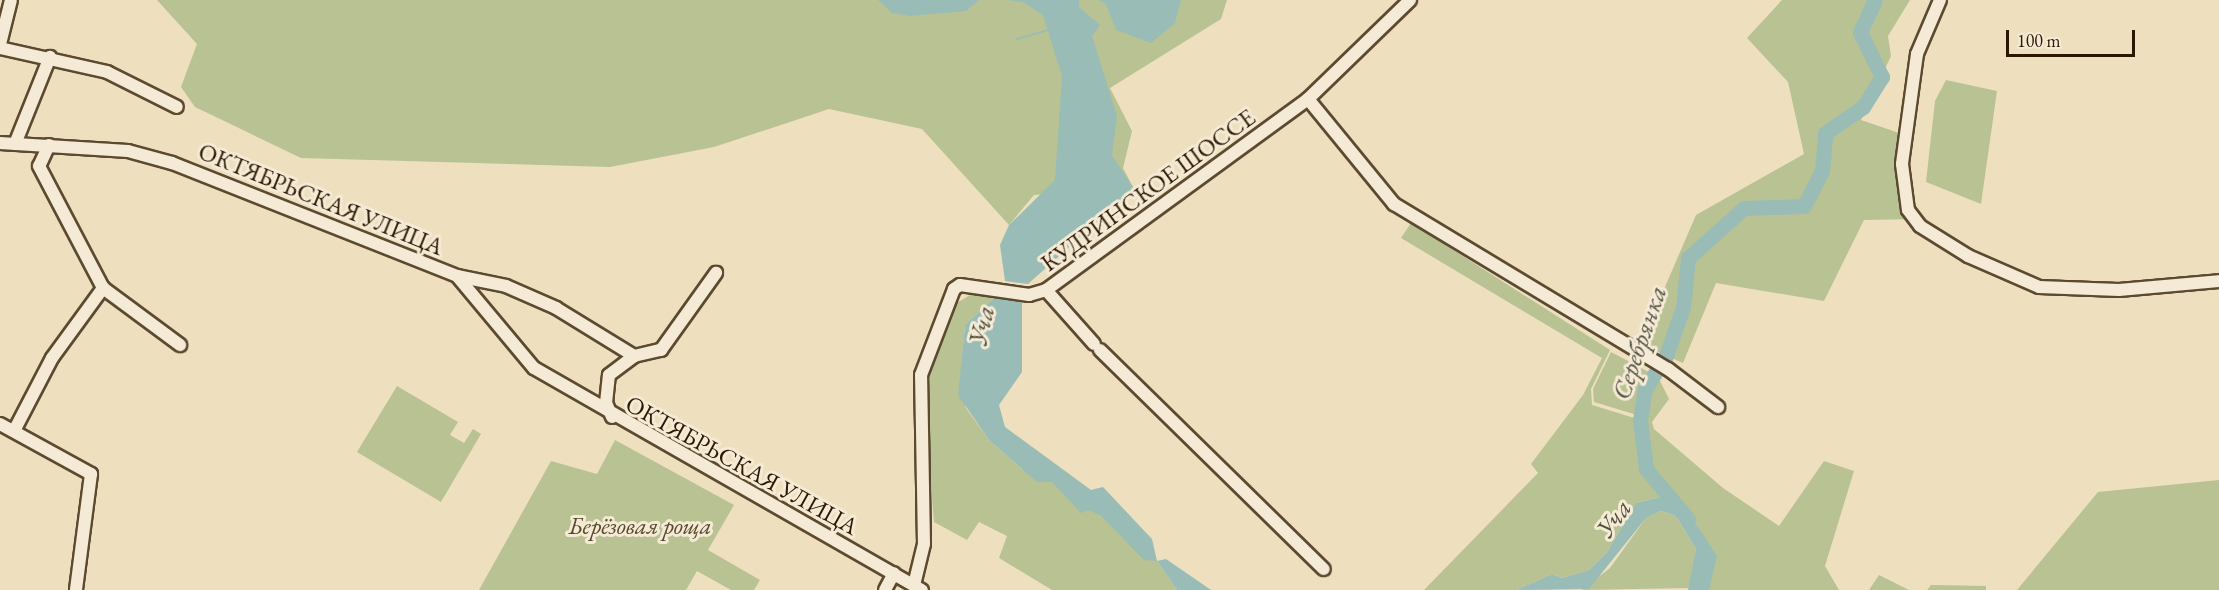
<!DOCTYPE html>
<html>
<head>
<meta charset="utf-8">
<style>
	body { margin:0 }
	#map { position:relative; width:2219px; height:590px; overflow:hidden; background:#eedfbf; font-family:"EB Garamond",serif }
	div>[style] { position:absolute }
	.green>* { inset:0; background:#b9c292 }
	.water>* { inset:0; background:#9abcb6 }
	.stream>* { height:2px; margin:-1px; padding:0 1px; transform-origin:1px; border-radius:1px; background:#9abcb6 }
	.river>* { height:15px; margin:-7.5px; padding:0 7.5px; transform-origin:7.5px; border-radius:7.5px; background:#9abcb6 }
	.roads { filter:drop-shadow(2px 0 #5c4a30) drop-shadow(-2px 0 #5c4a30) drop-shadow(0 2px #5c4a30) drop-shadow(0 -2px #5c4a30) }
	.minor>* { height:12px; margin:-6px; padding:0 6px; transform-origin:6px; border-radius:6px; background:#f4ead5 }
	span { translate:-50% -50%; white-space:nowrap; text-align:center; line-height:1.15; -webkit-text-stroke:6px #f4ead5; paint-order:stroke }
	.street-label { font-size:24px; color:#2c1800 }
	.park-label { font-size:24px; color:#564b2c; font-style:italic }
	.water-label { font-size:26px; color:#525140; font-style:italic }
	.scale { position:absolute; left:2006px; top:30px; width:129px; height:27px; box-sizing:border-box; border:3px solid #2c1800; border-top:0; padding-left:8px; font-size:18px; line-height:21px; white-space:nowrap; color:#2c1800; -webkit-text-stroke:4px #f4ead5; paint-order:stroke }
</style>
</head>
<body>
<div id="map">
	<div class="green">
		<i style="clip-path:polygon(157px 0,1227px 0,1221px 19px,1110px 88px,1132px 131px,1123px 168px,1134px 189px,1034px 195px,1009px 225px,922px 129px,829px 109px,714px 147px,610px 167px,301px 158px,195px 107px,181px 87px,197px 44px)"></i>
		<i style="clip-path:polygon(1782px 0,1910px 0,1888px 36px,1891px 56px,1861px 120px,1905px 135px,1903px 190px,1919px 219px,1864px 220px,1824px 301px,1716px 283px,1683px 363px,1651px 349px,1643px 338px,1696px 215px,1804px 154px,1788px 82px,1747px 38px)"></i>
		<i style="clip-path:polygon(1946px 80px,1997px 91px,1981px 204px,1926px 182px,1935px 101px)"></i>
		<i style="clip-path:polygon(1411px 223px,1610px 350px,1591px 389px,1592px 405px,1641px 420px,1650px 390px,1659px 379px,1669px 399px,1652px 422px,1654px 429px,1723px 488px,1779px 526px,1824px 461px,1854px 471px,1825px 566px,1839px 590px,1709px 590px,1712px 551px,1695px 522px,1661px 497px,1636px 503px,1607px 552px,1589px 570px,1562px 578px,1552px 574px,1516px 590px,1424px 590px,1538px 473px,1531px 464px,1583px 395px,1602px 358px,1401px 238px)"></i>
		<i style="clip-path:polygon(975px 292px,997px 295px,965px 325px,960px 380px,966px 408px,989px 440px,1022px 469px,1052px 482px,1101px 516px,1157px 561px,1177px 590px,1052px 590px,999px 558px,1007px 536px,979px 522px,967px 540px,934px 522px,923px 393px,952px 306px)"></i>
		<i style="clip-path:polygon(1611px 352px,1658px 377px,1643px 388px,1637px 415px,1594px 402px,1593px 389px)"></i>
		<i style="clip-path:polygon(397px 386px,458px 422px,450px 435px,464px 443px,473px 429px,481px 434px,441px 502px,357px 452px)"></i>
		<i style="clip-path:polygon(615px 440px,734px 505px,708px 550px,760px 580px,754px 590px,731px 590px,697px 571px,686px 590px,479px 590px,551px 461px,597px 474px)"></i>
		<i style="clip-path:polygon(2219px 480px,2219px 590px,2017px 590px,2098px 492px)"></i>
		<i style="clip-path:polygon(1661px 511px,1676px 516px,1696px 549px,1691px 588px,1582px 590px,1610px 568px,1646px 518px)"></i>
		<i style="clip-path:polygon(1879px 575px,1909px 590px,1869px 590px)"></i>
		<i style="clip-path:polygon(1931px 585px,1986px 586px,1986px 590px,1927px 590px)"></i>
	</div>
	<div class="water">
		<i style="clip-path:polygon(878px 0,979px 0,966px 11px,910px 16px,892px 13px)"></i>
		<i style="clip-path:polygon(1007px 0,1079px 0,1079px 7px,1100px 25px,1092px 36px,1117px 116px,1112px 155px,1134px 189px,1028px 284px,1005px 281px,1000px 245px,1009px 225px,1055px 180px,1062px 76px,1043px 15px,1023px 2px)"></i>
		<i style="clip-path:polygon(1098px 0,1181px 0,1175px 23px,1151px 43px,1116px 30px,1106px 4px)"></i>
		<i style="clip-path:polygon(997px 295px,1022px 300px,1022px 372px,999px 405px,1005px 427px,1091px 490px,1103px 487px,1152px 539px,1157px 561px,1166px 559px,1211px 590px,1177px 590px,1157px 561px,1144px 560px,1101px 516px,1089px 510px,1081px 513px,1052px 482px,1037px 482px,989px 440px,958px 395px,965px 325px)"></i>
		<i style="clip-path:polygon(1661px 497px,1695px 522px,1717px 556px,1709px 590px,1688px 590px,1696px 549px,1676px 516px,1661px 511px,1646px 518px,1589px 589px,1516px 590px,1552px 574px,1562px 578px,1589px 570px,1607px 552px,1636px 503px)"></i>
	</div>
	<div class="stream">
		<i style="left:1017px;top:39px;width:33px;rotate:-16deg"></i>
	</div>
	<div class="river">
		<i style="left:1688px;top:519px;width:65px;rotate:-130deg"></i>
		<i style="left:1646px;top:469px;width:49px;rotate:-97deg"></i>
		<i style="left:1640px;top:420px;width:31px;rotate:-81deg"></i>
		<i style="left:1645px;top:389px;width:39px;rotate:-58deg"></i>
		<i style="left:1666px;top:356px;width:52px;rotate:-70.9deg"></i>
		<i style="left:1683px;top:307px;width:49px;rotate:-84.2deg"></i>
		<i style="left:1688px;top:258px;width:75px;rotate:-41.8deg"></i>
		<i style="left:1744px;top:208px;width:60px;rotate:-1.9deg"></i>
		<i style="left:1804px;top:206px;width:39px;rotate:-63deg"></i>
		<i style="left:1822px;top:171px;width:38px;rotate:-85deg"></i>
		<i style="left:1825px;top:133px;width:46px;rotate:-34.4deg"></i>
		<i style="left:1863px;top:107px;width:36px;rotate:-58deg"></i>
		<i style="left:1882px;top:77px;width:50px;rotate:-116.1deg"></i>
		<i style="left:1860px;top:32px;width:35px;rotate:-65deg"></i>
	</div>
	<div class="roads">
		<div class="minor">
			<i style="left:1940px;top:0;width:59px;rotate:113.1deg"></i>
			<i style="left:1917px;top:54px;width:111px;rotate:97.8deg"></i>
			<i style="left:1902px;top:164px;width:46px;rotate:82.6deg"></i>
			<i style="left:1908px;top:210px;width:20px;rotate:53deg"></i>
			<i style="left:1920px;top:226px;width:57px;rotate:32deg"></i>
			<i style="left:1968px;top:256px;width:77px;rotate:23.6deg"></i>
			<i style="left:2039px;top:287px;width:80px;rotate:2.1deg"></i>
			<i style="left:2119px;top:290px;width:100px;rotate:-5.1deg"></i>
			<i style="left:0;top:44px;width:45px;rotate:-76deg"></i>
			<i style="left:0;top:48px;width:110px;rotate:12.6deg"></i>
			<i style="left:107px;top:72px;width:78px;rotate:26.6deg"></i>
			<i style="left:1308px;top:99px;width:136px;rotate:50.7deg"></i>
			<i style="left:1394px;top:204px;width:320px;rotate:31.1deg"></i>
			<i style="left:1668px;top:369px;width:63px;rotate:37.2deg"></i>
			<i style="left:0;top:143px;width:128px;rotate:3.6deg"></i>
			<i style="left:128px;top:151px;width:46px;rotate:15.3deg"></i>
			<i style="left:172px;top:163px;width:307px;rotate:21.6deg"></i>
			<i style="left:457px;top:276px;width:120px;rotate:50.1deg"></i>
			<i style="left:534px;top:368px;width:447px;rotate:29.8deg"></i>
			<i style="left:15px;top:144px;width:94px;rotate:-68.1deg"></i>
			<i style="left:49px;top:145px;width:23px;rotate:115deg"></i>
			<i style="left:39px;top:166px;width:138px;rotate:62.3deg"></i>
			<i style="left:103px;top:288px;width:96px;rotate:36.5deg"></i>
			<i style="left:457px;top:276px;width:50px;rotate:11.5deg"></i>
			<i style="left:506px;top:286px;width:55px;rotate:23.7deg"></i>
			<i style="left:556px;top:308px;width:92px;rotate:31.6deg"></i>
			<i style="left:634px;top:356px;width:28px;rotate:-13deg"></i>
			<i style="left:661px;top:350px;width:95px;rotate:-54.5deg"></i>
			<i style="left:1046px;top:290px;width:72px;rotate:48.4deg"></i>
			<i style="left:1100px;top:350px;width:313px;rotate:44.4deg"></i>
			<i style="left:612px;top:417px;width:15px;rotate:-113deg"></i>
			<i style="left:606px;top:403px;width:28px;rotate:-84deg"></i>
			<i style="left:609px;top:375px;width:31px;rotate:-37deg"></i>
			<i style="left:0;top:424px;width:104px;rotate:28.8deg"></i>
			<i style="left:91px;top:474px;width:117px;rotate:97.4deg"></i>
			<i style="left:14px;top:431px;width:82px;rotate:-62.5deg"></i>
			<i style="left:52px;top:358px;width:87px;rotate:-53.9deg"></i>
			<i style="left:914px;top:585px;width:42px;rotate:-76.3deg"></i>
			<i style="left:924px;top:544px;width:169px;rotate:-91deg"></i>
			<i style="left:921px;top:375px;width:92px;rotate:-69deg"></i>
			<i style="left:954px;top:289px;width:7px;rotate:-34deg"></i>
			<i style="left:960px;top:285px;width:70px;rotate:8.2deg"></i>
			<i style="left:1029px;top:295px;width:18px;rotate:-16deg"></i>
			<i style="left:1046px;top:290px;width:324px;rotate:-36.1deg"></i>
			<i style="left:1308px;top:99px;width:142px;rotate:-44.1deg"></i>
			<i style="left:885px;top:590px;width:19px;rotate:-62deg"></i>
		</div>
	</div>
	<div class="street-label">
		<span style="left:1148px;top:190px;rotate:-36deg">КУДРИНСКОЕ ШОССЕ</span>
		<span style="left:321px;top:199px;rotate:22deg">ОКТЯБРЬСКАЯ УЛИЦА</span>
		<span style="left:742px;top:465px;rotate:29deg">ОКТЯБРЬСКАЯ УЛИЦА</span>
	</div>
	<div class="park-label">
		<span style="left:640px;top:526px">Берёзовая роща</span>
	</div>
	<div class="water-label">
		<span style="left:982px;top:326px;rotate:-76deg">Уча</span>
		<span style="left:1640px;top:343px;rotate:-71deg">Серебрянка</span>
		<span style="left:1614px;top:519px;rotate:-53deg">Уча</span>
	</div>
	<div class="scale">100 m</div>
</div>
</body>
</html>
